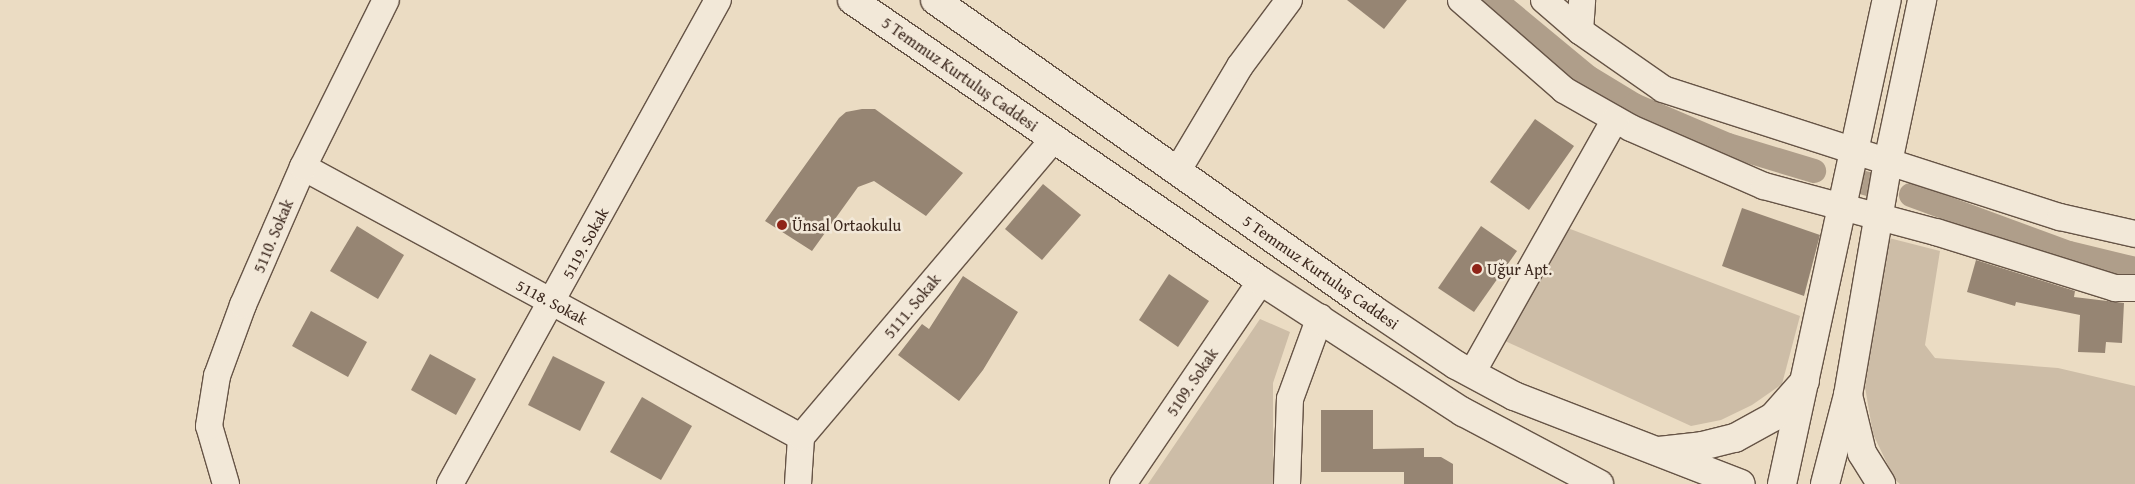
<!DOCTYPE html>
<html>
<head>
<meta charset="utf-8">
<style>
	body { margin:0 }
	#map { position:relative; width:2135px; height:484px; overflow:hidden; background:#ebdcc3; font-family:"Gentium Book Plus",serif }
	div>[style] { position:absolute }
	.green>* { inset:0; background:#cdbda7 }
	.canal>* { height:24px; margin:-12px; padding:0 12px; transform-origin:12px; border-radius:12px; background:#af9e8a }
	.building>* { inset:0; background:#968573 }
	.roads { filter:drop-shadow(1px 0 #665446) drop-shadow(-1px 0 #665446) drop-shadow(0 1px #665446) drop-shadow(0 -1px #665446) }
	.minor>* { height:26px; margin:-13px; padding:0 13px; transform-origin:13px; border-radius:13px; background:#f2e8d8 }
	.tertiary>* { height:28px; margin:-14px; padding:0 14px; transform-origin:14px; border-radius:14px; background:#f2e8d8 }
	.secondary>* { height:28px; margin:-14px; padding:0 14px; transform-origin:14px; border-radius:14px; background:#f2e8d8 }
	.dots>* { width:14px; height:14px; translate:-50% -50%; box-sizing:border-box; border:2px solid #f2e8d8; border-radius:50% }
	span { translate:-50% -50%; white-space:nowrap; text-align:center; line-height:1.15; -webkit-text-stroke:5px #f2e8d8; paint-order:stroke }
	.street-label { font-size:16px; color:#3a261c }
	.poi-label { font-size:16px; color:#3a261c }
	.left { translate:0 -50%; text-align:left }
</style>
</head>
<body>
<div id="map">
	<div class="green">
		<i style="clip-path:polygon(1565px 227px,1800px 316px,1782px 384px,1752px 405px,1721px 420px,1691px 426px,1505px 341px)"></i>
		<i style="clip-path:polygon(1889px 238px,1940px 251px,1925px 345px,1935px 358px,2058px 368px,2135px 386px,2135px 484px,1900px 484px,1895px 480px,1873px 434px,1865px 387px)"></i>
		<i style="clip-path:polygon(1260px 319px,1290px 332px,1273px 383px,1273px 484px,1148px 484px)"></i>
	</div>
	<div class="canal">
		<i style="left:1495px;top:0;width:121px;rotate:39.6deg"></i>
		<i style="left:1588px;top:77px;width:54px;rotate:31.3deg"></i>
		<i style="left:1634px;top:105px;width:102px;rotate:23.1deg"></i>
		<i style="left:1728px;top:145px;width:90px;rotate:16.8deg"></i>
		<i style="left:1857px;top:181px;width:16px;rotate:15deg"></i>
		<i style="left:1911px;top:195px;width:168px;rotate:20.2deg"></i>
		<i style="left:2069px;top:253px;width:68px;rotate:13.6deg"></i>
	</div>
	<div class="building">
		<i style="clip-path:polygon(1347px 0,1407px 0,1384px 29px)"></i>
		<i style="clip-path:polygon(862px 109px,875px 109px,963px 173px,926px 216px,874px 181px,858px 187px,812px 251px,765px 221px,839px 118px,846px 112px)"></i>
		<i style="clip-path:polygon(1535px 119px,1574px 146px,1529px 210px,1490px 182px)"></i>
		<i style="clip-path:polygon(1043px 184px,1081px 215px,1042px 260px,1005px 229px)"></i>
		<i style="clip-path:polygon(1742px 208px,1820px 235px,1804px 296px,1722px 266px)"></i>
		<i style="clip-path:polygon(357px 226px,404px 255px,378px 299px,330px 271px)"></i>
		<i style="clip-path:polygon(1481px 226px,1517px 251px,1474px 312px,1438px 288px)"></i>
		<i style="clip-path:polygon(1976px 260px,2075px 291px,2074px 297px,2124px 303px,2122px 343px,2106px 342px,2105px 353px,2078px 352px,2080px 315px,2016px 302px,2015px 306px,1967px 292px)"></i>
		<i style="clip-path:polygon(1169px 274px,1209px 301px,1178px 347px,1139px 320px)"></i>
		<i style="clip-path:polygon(963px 276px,1018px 312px,983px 370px,959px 401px,898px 355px,922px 324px,929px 329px)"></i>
		<i style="clip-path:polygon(311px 311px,367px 342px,348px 377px,292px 346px)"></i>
		<i style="clip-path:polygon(430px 354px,476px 379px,456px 415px,411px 390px)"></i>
		<i style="clip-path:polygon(553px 356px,605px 382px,580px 431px,528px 405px)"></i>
		<i style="clip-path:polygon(642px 397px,692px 426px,661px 480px,610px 452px)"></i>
		<i style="clip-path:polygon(1321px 410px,1373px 410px,1373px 449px,1424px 448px,1424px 457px,1441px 457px,1453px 464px,1453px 484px,1404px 484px,1404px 472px,1321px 472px)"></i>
	</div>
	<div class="roads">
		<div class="minor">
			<i style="left:1461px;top:0;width:137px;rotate:41.1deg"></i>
			<i style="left:1564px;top:90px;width:77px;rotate:29.6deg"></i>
			<i style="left:1631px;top:128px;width:145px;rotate:23.6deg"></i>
			<i style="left:1764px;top:186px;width:178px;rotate:15deg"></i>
			<i style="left:1936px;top:232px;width:188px;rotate:17.4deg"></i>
			<i style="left:2115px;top:288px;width:20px"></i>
			<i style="left:1544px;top:0;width:48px;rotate:40.7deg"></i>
			<i style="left:1580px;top:31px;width:101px;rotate:34.9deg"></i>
			<i style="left:1663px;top:89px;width:417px;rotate:17.9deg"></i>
			<i style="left:2060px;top:217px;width:77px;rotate:12.8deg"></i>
			<i style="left:1580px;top:31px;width:31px;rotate:-86deg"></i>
			<i style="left:303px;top:167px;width:566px;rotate:28.47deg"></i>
			<i style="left:1178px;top:170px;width:121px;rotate:-59.2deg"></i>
			<i style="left:1240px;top:66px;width:82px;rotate:-53.4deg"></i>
			<i style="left:1472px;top:373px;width:291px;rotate:-60.6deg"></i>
			<i style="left:226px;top:484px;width:60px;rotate:-106.3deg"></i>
			<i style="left:209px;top:426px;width:51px;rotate:-80.9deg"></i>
			<i style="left:217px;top:376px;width:76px;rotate:-69.9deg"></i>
			<i style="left:243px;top:305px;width:150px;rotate:-66.5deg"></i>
			<i style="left:303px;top:167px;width:186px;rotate:-63.6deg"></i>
			<i style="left:450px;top:484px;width:553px;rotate:-61.03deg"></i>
			<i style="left:798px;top:484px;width:47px;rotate:-86.3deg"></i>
			<i style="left:801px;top:437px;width:391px;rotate:-49.7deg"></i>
			<i style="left:1123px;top:484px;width:245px;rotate:-55.8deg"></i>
			<i style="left:1287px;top:484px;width:85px;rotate:-88deg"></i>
			<i style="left:1290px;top:399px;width:87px;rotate:-69.9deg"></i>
		</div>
		<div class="tertiary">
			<i style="left:1782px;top:484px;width:495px;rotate:-77.8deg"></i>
			<i style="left:1825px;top:484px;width:92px;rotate:-75.5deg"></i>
			<i style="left:1848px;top:395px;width:236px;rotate:-80.3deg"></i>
			<i style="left:1888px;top:162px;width:166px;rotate:-78.1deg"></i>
		</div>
		<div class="secondary">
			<i style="left:852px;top:0;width:496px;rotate:34.5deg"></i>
			<i style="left:1261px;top:281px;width:241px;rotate:33deg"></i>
			<i style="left:1463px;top:412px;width:154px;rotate:27.9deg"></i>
			<i style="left:935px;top:0;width:537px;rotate:35.23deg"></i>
			<i style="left:1374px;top:310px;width:99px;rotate:33.9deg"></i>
			<i style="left:1456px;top:365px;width:66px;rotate:28.1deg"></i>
			<i style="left:1514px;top:396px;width:243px;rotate:21.2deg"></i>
			<i style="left:1848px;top:395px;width:60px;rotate:76.4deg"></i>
			<i style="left:1862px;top:453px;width:36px;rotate:58deg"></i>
			<i style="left:1659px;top:451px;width:43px;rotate:-6.6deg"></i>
			<i style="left:1702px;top:446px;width:34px;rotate:-14deg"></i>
			<i style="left:1735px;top:438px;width:43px;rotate:-28.9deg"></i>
			<i style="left:1773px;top:417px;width:48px;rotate:-48.4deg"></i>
		</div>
	</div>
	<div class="dots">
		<i style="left:782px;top:225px;background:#8f2418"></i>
		<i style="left:1477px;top:269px;background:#8f2418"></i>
	</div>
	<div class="street-label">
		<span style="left:960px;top:74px;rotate:35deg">5 Temmuz Kurtuluş Caddesi</span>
		<span style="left:273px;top:236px;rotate:-67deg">5110. Sokak</span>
		<span style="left:585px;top:243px;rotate:-61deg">5119. Sokak</span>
		<span style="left:1321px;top:272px;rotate:35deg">5 Temmuz Kurtuluş Caddesi</span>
		<span style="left:552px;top:302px;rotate:28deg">5118. Sokak</span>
		<span style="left:912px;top:306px;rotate:-50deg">5111. Sokak</span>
		<span style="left:1192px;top:382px;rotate:-56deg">5109. Sokak</span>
	</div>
	<div class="poi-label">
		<span class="left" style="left:792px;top:225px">Ünsal Ortaokulu</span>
		<span class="left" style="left:1487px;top:269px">Uğur Apt.</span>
	</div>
</div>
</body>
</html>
